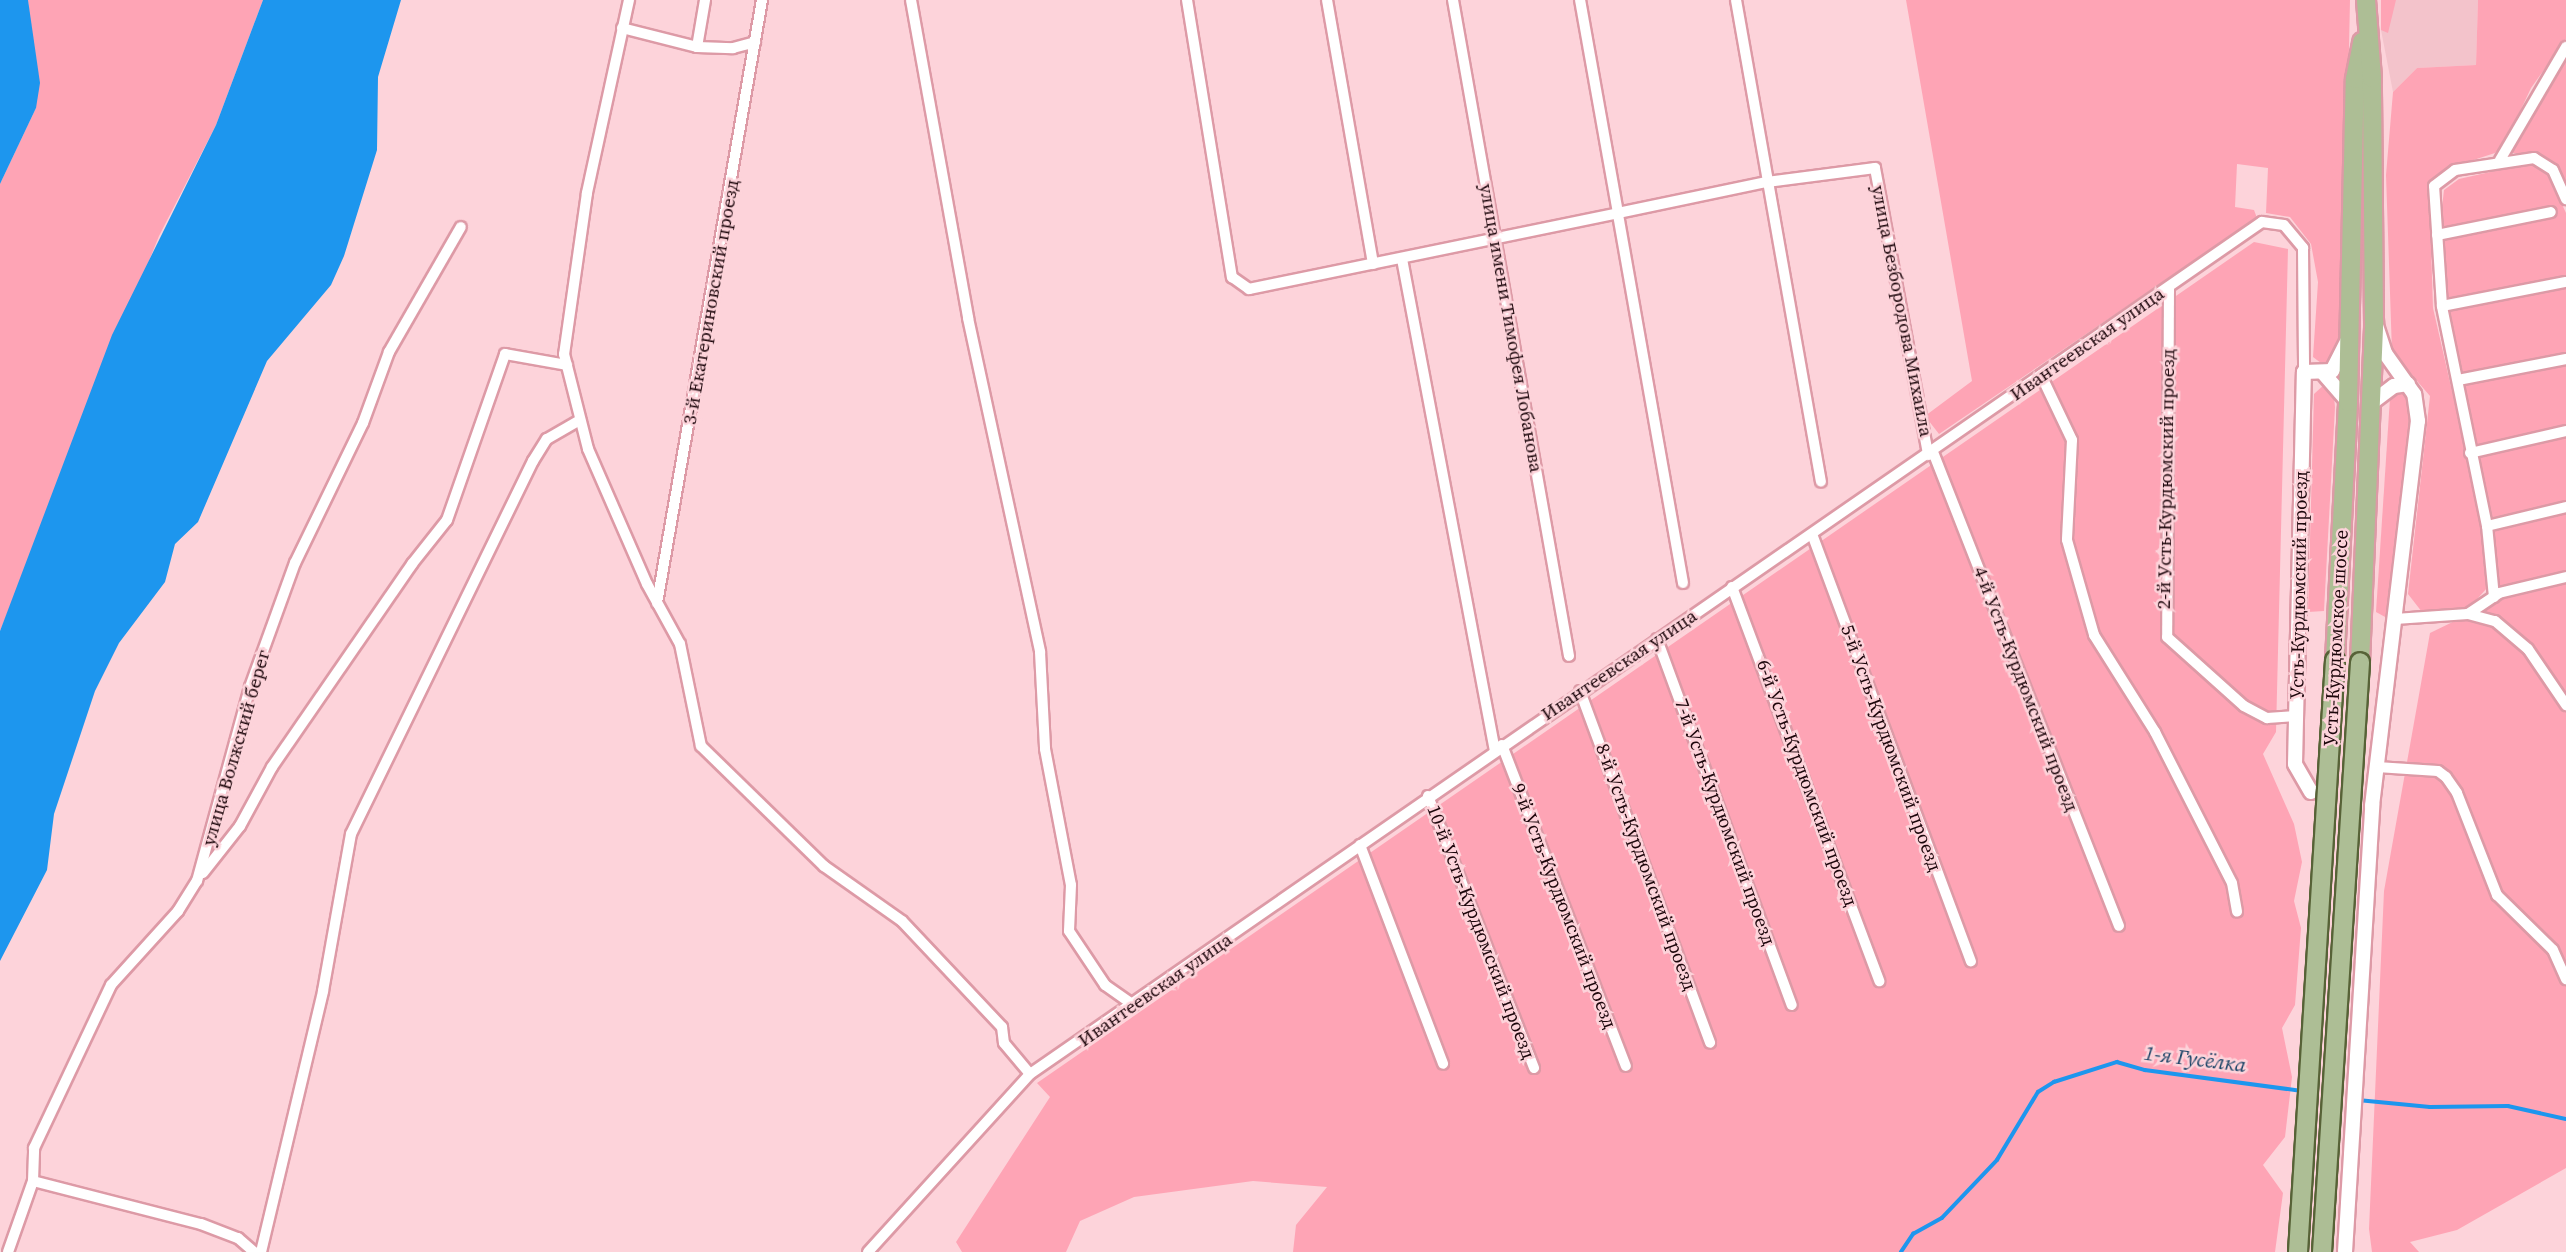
<!DOCTYPE html>
<html>
<head>
<meta charset="utf-8">
<style>
	body { margin:0 }
	#map { position:relative; width:2566px; height:1252px; overflow:hidden; background:#fdd3da; font-family:"Source Serif 4",serif }
	div>[style] { position:absolute }
	.built>* { inset:0; background:#f3c3cb }
	.green>* { inset:0; background:#fea4b5 }
	.water>* { inset:0; background:#1d96ee }
	.stream>* { height:3.5px; margin:-1.75px; padding:0 1.75px; transform-origin:1.75px; border-radius:1.75px; background:#1d96ee }
	.roads { filter:drop-shadow(2px 0 #dd9aa6) drop-shadow(-2px 0 #dd9aa6) drop-shadow(0 2px #dd9aa6) drop-shadow(0 -2px #dd9aa6) }
	.minor>* { height:10px; margin:-5px; padding:0 5px; transform-origin:5px; border-radius:5px; background:#fff }
	.tertiary>* { height:14px; margin:-7px; padding:0 7px; transform-origin:7px; border-radius:7px; background:#fff }
	.primary>* { height:18px; margin:-9px; padding:0 9px; transform-origin:9px; border-radius:9px; background:#adbe95 }
	.bridges { filter:drop-shadow(2px 0 #576237) drop-shadow(-2px 0 #576237) drop-shadow(0 2px #576237) drop-shadow(0 -2px #576237) }
	.primary-bridge>* { height:18px; margin:-9px; padding:0 9px; transform-origin:9px; border-radius:9px; background:#adbe95 }
	span { translate:-50% -50%; white-space:nowrap; text-align:center; line-height:1.15; -webkit-text-stroke:5px #fdd3da; paint-order:stroke }
	.street-label { font-size:19px; color:#1c060b }
	.water-label { font-size:21px; color:#154064; font-style:italic }
</style>
</head>
<body>
<div id="map">
	<div class="built">
		<i style="clip-path:polygon(2381px 0,2478px 0,2476px 65px,2417px 68px,2393px 92px,2381px 30px)"></i>
	</div>
	<div class="green">
		<i style="clip-path:polygon(28px 0,263px 0,216px 125px,159px 236px,0 631px,0 184px,36px 108px)"></i>
		<i style="clip-path:polygon(1906px 0,2350px 0,2343px 334px,2337px 360px,2325px 366px,2313px 357px,2318px 282px,2311px 244px,2290px 217px,2266px 213px,2268px 168px,2237px 164px,2235px 207px,2254px 210px,2257px 218px,1939px 434px,1925px 416px,1972px 381px)"></i>
		<i style="clip-path:polygon(2381px 0,2396px 0,2388px 33px,2381px 30px)"></i>
		<i style="clip-path:polygon(2478px 0,2566px 0,2566px 39px,2531px 88px,2506px 141px,2495px 153px,2452px 167px,2429px 185px,2433px 308px,2483px 527px,2487px 588px,2469px 608px,2422px 612px,2408px 594px,2430px 396px,2392px 352px,2386px 175px,2393px 92px,2417px 68px,2476px 65px)"></i>
		<i style="clip-path:polygon(2566px 59px,2566px 186px,2549px 160px,2535px 153px,2512px 153px,2512px 148px)"></i>
		<i style="clip-path:polygon(2530px 163px,2548px 174px,2566px 213px,2566px 1168px,2457px 1230px,2410px 1242px,2419px 1252px,2372px 1252px,2369px 1229px,2384px 891px,2430px 633px,2500px 599px,2447px 299px,2441px 216px,2444px 190px,2459px 179px)"></i>
		<i style="clip-path:polygon(2254px 242px,2288px 249px,2276px 732px,2263px 754px,2294px 824px,2302px 862px,2294px 901px,2301px 928px,2295px 1005px,2282px 1028px,2292px 1077px,2285px 1137px,2263px 1165px,2283px 1193px,2275px 1252px,1293px 1252px,1296px 1225px,1327px 1187px,1253px 1181px,1134px 1197px,1080px 1221px,1066px 1252px,962px 1252px,956px 1242px,1050px 1097px,1037px 1083px)"></i>
		<i style="clip-path:polygon(2326px 383px,2333px 387px,2335px 407px,2324px 611px,2308px 612px,2314px 394px)"></i>
		<i style="clip-path:polygon(2403px 390px,2413px 419px,2387px 618px,2376px 612px,2390px 398px,2393px 392px)"></i>
	</div>
	<div class="water">
		<i style="clip-path:polygon(0 0,28px 0,40px 83px,36px 108px,0 184px)"></i>
		<i style="clip-path:polygon(263px 0,401px 0,378px 77px,377px 150px,344px 256px,331px 285px,267px 361px,198px 522px,175px 544px,165px 582px,119px 643px,95px 691px,54px 814px,47px 870px,0 961px,0 631px,112px 335px,216px 125px)"></i>
	</div>
	<div class="stream">
		<i style="left:2358px;top:1100px;width:72px;rotate:5.6deg"></i>
		<i style="left:2430px;top:1107px;width:78px;rotate:-0.7deg"></i>
		<i style="left:2508px;top:1106px;width:59px;rotate:12.6deg"></i>
		<i style="left:1901px;top:1252px;width:22px;rotate:-56deg"></i>
		<i style="left:1913px;top:1234px;width:33px;rotate:-29deg"></i>
		<i style="left:1942px;top:1218px;width:80px;rotate:-46.5deg"></i>
		<i style="left:1997px;top:1160px;width:79px;rotate:-58.9deg"></i>
		<i style="left:2038px;top:1092px;width:19px;rotate:-32deg"></i>
		<i style="left:2054px;top:1082px;width:66px;rotate:-17.6deg"></i>
		<i style="left:2117px;top:1062px;width:29px;rotate:16deg"></i>
		<i style="left:2145px;top:1070px;width:158px;rotate:7.6deg"></i>
	</div>
	<div class="roads">
		<div class="minor">
			<i style="left:629px;top:0;width:198px;rotate:102.3deg"></i>
			<i style="left:587px;top:193px;width:163px;rotate:98.1deg"></i>
			<i style="left:564px;top:354px;width:98px;rotate:75.8deg"></i>
			<i style="left:588px;top:449px;width:147px;rotate:66.4deg"></i>
			<i style="left:647px;top:584px;width:68px;rotate:61.2deg"></i>
			<i style="left:680px;top:644px;width:104px;rotate:78.4deg"></i>
			<i style="left:701px;top:746px;width:172px;rotate:44.3deg"></i>
			<i style="left:824px;top:866px;width:95px;rotate:35.2deg"></i>
			<i style="left:902px;top:921px;width:146px;rotate:46.7deg"></i>
			<i style="left:1002px;top:1027px;width:16px;rotate:83deg"></i>
			<i style="left:1004px;top:1043px;width:40px;rotate:50deg"></i>
			<i style="left:911px;top:0;width:323px;rotate:79.8deg"></i>
			<i style="left:968px;top:318px;width:342px;rotate:77.8deg"></i>
			<i style="left:1040px;top:652px;width:97px;rotate:87deg"></i>
			<i style="left:1045px;top:749px;width:138px;rotate:79.2deg"></i>
			<i style="left:1071px;top:885px;width:46px;rotate:92.5deg"></i>
			<i style="left:1069px;top:931px;width:65px;rotate:56.3deg"></i>
			<i style="left:1105px;top:985px;width:35px;rotate:35deg"></i>
			<i style="left:1187px;top:0;width:281px;rotate:80.8deg"></i>
			<i style="left:1232px;top:277px;width:21px;rotate:35deg"></i>
			<i style="left:1249px;top:289px;width:377px;rotate:-11.6deg"></i>
			<i style="left:1618px;top:213px;width:216px;rotate:-100.1deg"></i>
			<i style="left:1327px;top:0;width:268px;rotate:80.1deg"></i>
			<i style="left:1453px;top:0;width:666px;rotate:79.97deg"></i>
			<i style="left:1736px;top:0;width:489px;rotate:80deg"></i>
			<i style="left:622px;top:28px;width:77px;rotate:14.2deg"></i>
			<i style="left:697px;top:47px;width:36px;rotate:2deg"></i>
			<i style="left:733px;top:48px;width:23px;rotate:-15deg"></i>
			<i style="left:697px;top:47px;width:48px;rotate:-80.3deg"></i>
			<i style="left:2500px;top:160px;width:131px;rotate:-59.7deg"></i>
			<i style="left:2437px;top:235px;width:116px;rotate:-11.4deg"></i>
			<i style="left:1402px;top:259px;width:500px;rotate:79.3deg"></i>
			<i style="left:2169px;top:288px;width:349px;rotate:90.3deg"></i>
			<i style="left:2167px;top:637px;width:103px;rotate:41.9deg"></i>
			<i style="left:2244px;top:706px;width:26px;rotate:28deg"></i>
			<i style="left:2267px;top:718px;width:29px;rotate:-4deg"></i>
			<i style="left:2442px;top:306px;width:126px;rotate:-11deg"></i>
			<i style="left:2041px;top:375px;width:72px;rotate:64.5deg"></i>
			<i style="left:2072px;top:440px;width:100px;rotate:92.9deg"></i>
			<i style="left:2067px;top:540px;width:99px;rotate:74.1deg"></i>
			<i style="left:2094px;top:635px;width:115px;rotate:57.8deg"></i>
			<i style="left:2155px;top:732px;width:169px;rotate:63deg"></i>
			<i style="left:2232px;top:883px;width:29px;rotate:80deg"></i>
			<i style="left:2458px;top:380px;width:110px;rotate:-11deg"></i>
			<i style="left:1933px;top:452px;width:509px;rotate:68.57deg"></i>
			<i style="left:2470px;top:453px;width:98px;rotate:-12.9deg"></i>
			<i style="left:2487px;top:526px;width:81px;rotate:-13.5deg"></i>
			<i style="left:1812px;top:534px;width:456px;rotate:69.6deg"></i>
			<i style="left:1683px;top:583px;width:376px;rotate:-100deg"></i>
			<i style="left:1618px;top:213px;width:152px;rotate:-11.8deg"></i>
			<i style="left:1767px;top:182px;width:109px;rotate:-7.4deg"></i>
			<i style="left:1875px;top:168px;width:292px;rotate:79.5deg"></i>
			<i style="left:1732px;top:587px;width:421px;rotate:69.5deg"></i>
			<i style="left:2494px;top:597px;width:71px;rotate:-95.6deg"></i>
			<i style="left:2487px;top:526px;width:225px;rotate:-101.6deg"></i>
			<i style="left:2442px;top:306px;width:120px;rotate:-93.8deg"></i>
			<i style="left:2434px;top:186px;width:26px;rotate:-37deg"></i>
			<i style="left:2455px;top:170px;width:80px;rotate:-8.6deg"></i>
			<i style="left:2534px;top:158px;width:22px;rotate:32deg"></i>
			<i style="left:2553px;top:170px;width:32px;rotate:66deg"></i>
			<i style="left:657px;top:603px;width:612px;rotate:-80.12deg"></i>
			<i style="left:2468px;top:614px;width:28px;rotate:15deg"></i>
			<i style="left:2495px;top:621px;width:43px;rotate:40.3deg"></i>
			<i style="left:2528px;top:649px;width:68px;rotate:55.8deg"></i>
			<i style="left:2395px;top:619px;width:73px;rotate:-3.9deg"></i>
			<i style="left:2468px;top:614px;width:37px;rotate:-34deg"></i>
			<i style="left:2499px;top:593px;width:69px;rotate:-13.4deg"></i>
			<i style="left:1657px;top:639px;width:390px;rotate:69.8deg"></i>
			<i style="left:1580px;top:691px;width:375px;rotate:69.7deg"></i>
			<i style="left:1502px;top:745px;width:344px;rotate:68.9deg"></i>
			<i style="left:2377px;top:767px;width:61px;rotate:3.8deg"></i>
			<i style="left:2438px;top:771px;width:10px;rotate:37deg"></i>
			<i style="left:2446px;top:777px;width:19px;rotate:55deg"></i>
			<i style="left:2457px;top:793px;width:110px;rotate:68.6deg"></i>
			<i style="left:2497px;top:895px;width:78px;rotate:44.5deg"></i>
			<i style="left:2553px;top:950px;width:32px;rotate:66deg"></i>
			<i style="left:1428px;top:796px;width:292px;rotate:68.7deg"></i>
			<i style="left:1360px;top:845px;width:234px;rotate:69.2deg"></i>
			<i style="left:203px;top:873px;width:60px;rotate:-51.8deg"></i>
			<i style="left:240px;top:826px;width:67px;rotate:-61.5deg"></i>
			<i style="left:272px;top:767px;width:247px;rotate:-55.4deg"></i>
			<i style="left:412px;top:564px;width:56px;rotate:-51.5deg"></i>
			<i style="left:447px;top:520px;width:176px;rotate:-70.7deg"></i>
			<i style="left:505px;top:354px;width:63px;rotate:10.1deg"></i>
			<i style="left:33px;top:1181px;width:173px;rotate:14.4deg"></i>
			<i style="left:201px;top:1224px;width:40px;rotate:21deg"></i>
			<i style="left:238px;top:1238px;width:21px;rotate:41deg"></i>
			<i style="left:8px;top:1252px;width:75px;rotate:-70.6deg"></i>
			<i style="left:33px;top:1181px;width:33px;rotate:-88deg"></i>
			<i style="left:34px;top:1148px;width:180px;rotate:-64.7deg"></i>
			<i style="left:111px;top:985px;width:100px;rotate:-47.8deg"></i>
			<i style="left:178px;top:911px;width:36px;rotate:-58deg"></i>
			<i style="left:197px;top:881px;width:201px;rotate:-74.7deg"></i>
			<i style="left:250px;top:687px;width:132px;rotate:-70.1deg"></i>
			<i style="left:295px;top:563px;width:156px;rotate:-64.1deg"></i>
			<i style="left:363px;top:423px;width:76px;rotate:-69.9deg"></i>
			<i style="left:389px;top:352px;width:144px;rotate:-60.1deg"></i>
			<i style="left:261px;top:1252px;width:268px;rotate:-76.6deg"></i>
			<i style="left:323px;top:991px;width:159px;rotate:-79.9deg"></i>
			<i style="left:351px;top:834px;width:415px;rotate:-64deg"></i>
			<i style="left:533px;top:461px;width:26px;rotate:-58deg"></i>
			<i style="left:547px;top:439px;width:38px;rotate:-30deg"></i>
			<i style="left:868px;top:1252px;width:241px;rotate:-47.7deg"></i>
			<i style="left:1030px;top:1074px;width:1498px;rotate:-34.67deg"></i>
			<i style="left:2262px;top:222px;width:22px;rotate:8deg"></i>
			<i style="left:2284px;top:225px;width:30px;rotate:50deg"></i>
			<i style="left:2303px;top:248px;width:124px;rotate:89.5deg"></i>
		</div>
		<div class="tertiary">
			<i style="left:2324px;top:374px;width:37px;rotate:49deg"></i>
			<i style="left:2370px;top:404px;width:30px;rotate:-37deg"></i>
			<i style="left:2394px;top:386px;width:14px;rotate:-8deg"></i>
			<i style="left:2311px;top:792px;width:32px;rotate:-120deg"></i>
			<i style="left:2295px;top:764px;width:392px;rotate:-88.7deg"></i>
			<i style="left:2304px;top:372px;width:28px;rotate:-2deg"></i>
			<i style="left:2332px;top:371px;width:34px;rotate:-63deg"></i>
			<i style="left:2345px;top:1252px;width:447px;rotate:-86.5deg"></i>
			<i style="left:2372px;top:806px;width:388px;rotate:-83.2deg"></i>
			<i style="left:2418px;top:421px;width:27px;rotate:-98deg"></i>
			<i style="left:2414px;top:394px;width:50px;rotate:-125.3deg"></i>
			<i style="left:2385px;top:353px;width:29px;rotate:-108deg"></i>
		</div>
		<div class="primary">
			<i style="left:2335px;top:660px;width:258px;rotate:-87.1deg"></i>
			<i style="left:2348px;top:402px;width:323px;rotate:-88.8deg"></i>
			<i style="left:2355px;top:79px;width:38px;rotate:-79deg"></i>
			<i style="left:2360px;top:662px;width:341px;rotate:-87.6deg"></i>
			<i style="left:2374px;top:321px;width:243px;rotate:-90.5deg"></i>
			<i style="left:2372px;top:78px;width:78px;rotate:-94.4deg"></i>
		</div>
	</div>
	<div class="bridges">
		<div class="primary-bridge">
			<i style="left:2298px;top:1252px;width:593px;rotate:-86.42deg"></i>
			<i style="left:2322px;top:1252px;width:591px;rotate:-86.31deg"></i>
		</div>
	</div>
	<div class="street-label">
		<span style="left:711px;top:302px;rotate:-80deg">3-й Екатериновский проезд</span>
		<span style="left:1902px;top:311px;rotate:79deg">улица Безбородова Михаила</span>
		<span style="left:1511px;top:328px;rotate:80deg">улица имени Тимофея Лобанова</span>
		<span style="left:2087px;top:344px;rotate:-35deg">Ивантеевская улица</span>
		<span style="left:2166px;top:479px;rotate:-89deg">2-й Усть-Курдюмский проезд</span>
		<span style="left:2299px;top:585px;rotate:-89deg">Усть-Курдюмский проезд</span>
		<span style="left:2336px;top:638px;rotate:-87deg">Усть-Курдюмское шоссе</span>
		<span style="left:1619px;top:665px;rotate:-34deg">Ивантеевская улица</span>
		<span style="left:2026px;top:689px;rotate:69deg">4-й Усть-Курдюмский проезд</span>
		<span style="left:236px;top:748px;rotate:-74deg">улица Волжский берег</span>
		<span style="left:1891px;top:748px;rotate:70deg">5-й Усть-Курдюмский проезд</span>
		<span style="left:1807px;top:783px;rotate:70deg">6-й Усть-Курдюмский проезд</span>
		<span style="left:1725px;top:822px;rotate:70deg">7-й Усть-Курдюмский проезд</span>
		<span style="left:1646px;top:867px;rotate:70deg">8-й Усть-Курдюмский проезд</span>
		<span style="left:1564px;top:906px;rotate:69deg">9-й Усть-Курдюмский проезд</span>
		<span style="left:1481px;top:932px;rotate:69deg">10-й Усть-Курдюмский проезд</span>
		<span style="left:1155px;top:990px;rotate:-35deg">Ивантеевская улица</span>
	</div>
	<div class="water-label">
		<span style="left:2195px;top:1059px;rotate:7deg">1-я Гусёлка</span>
	</div>
</div>
</body>
</html>
